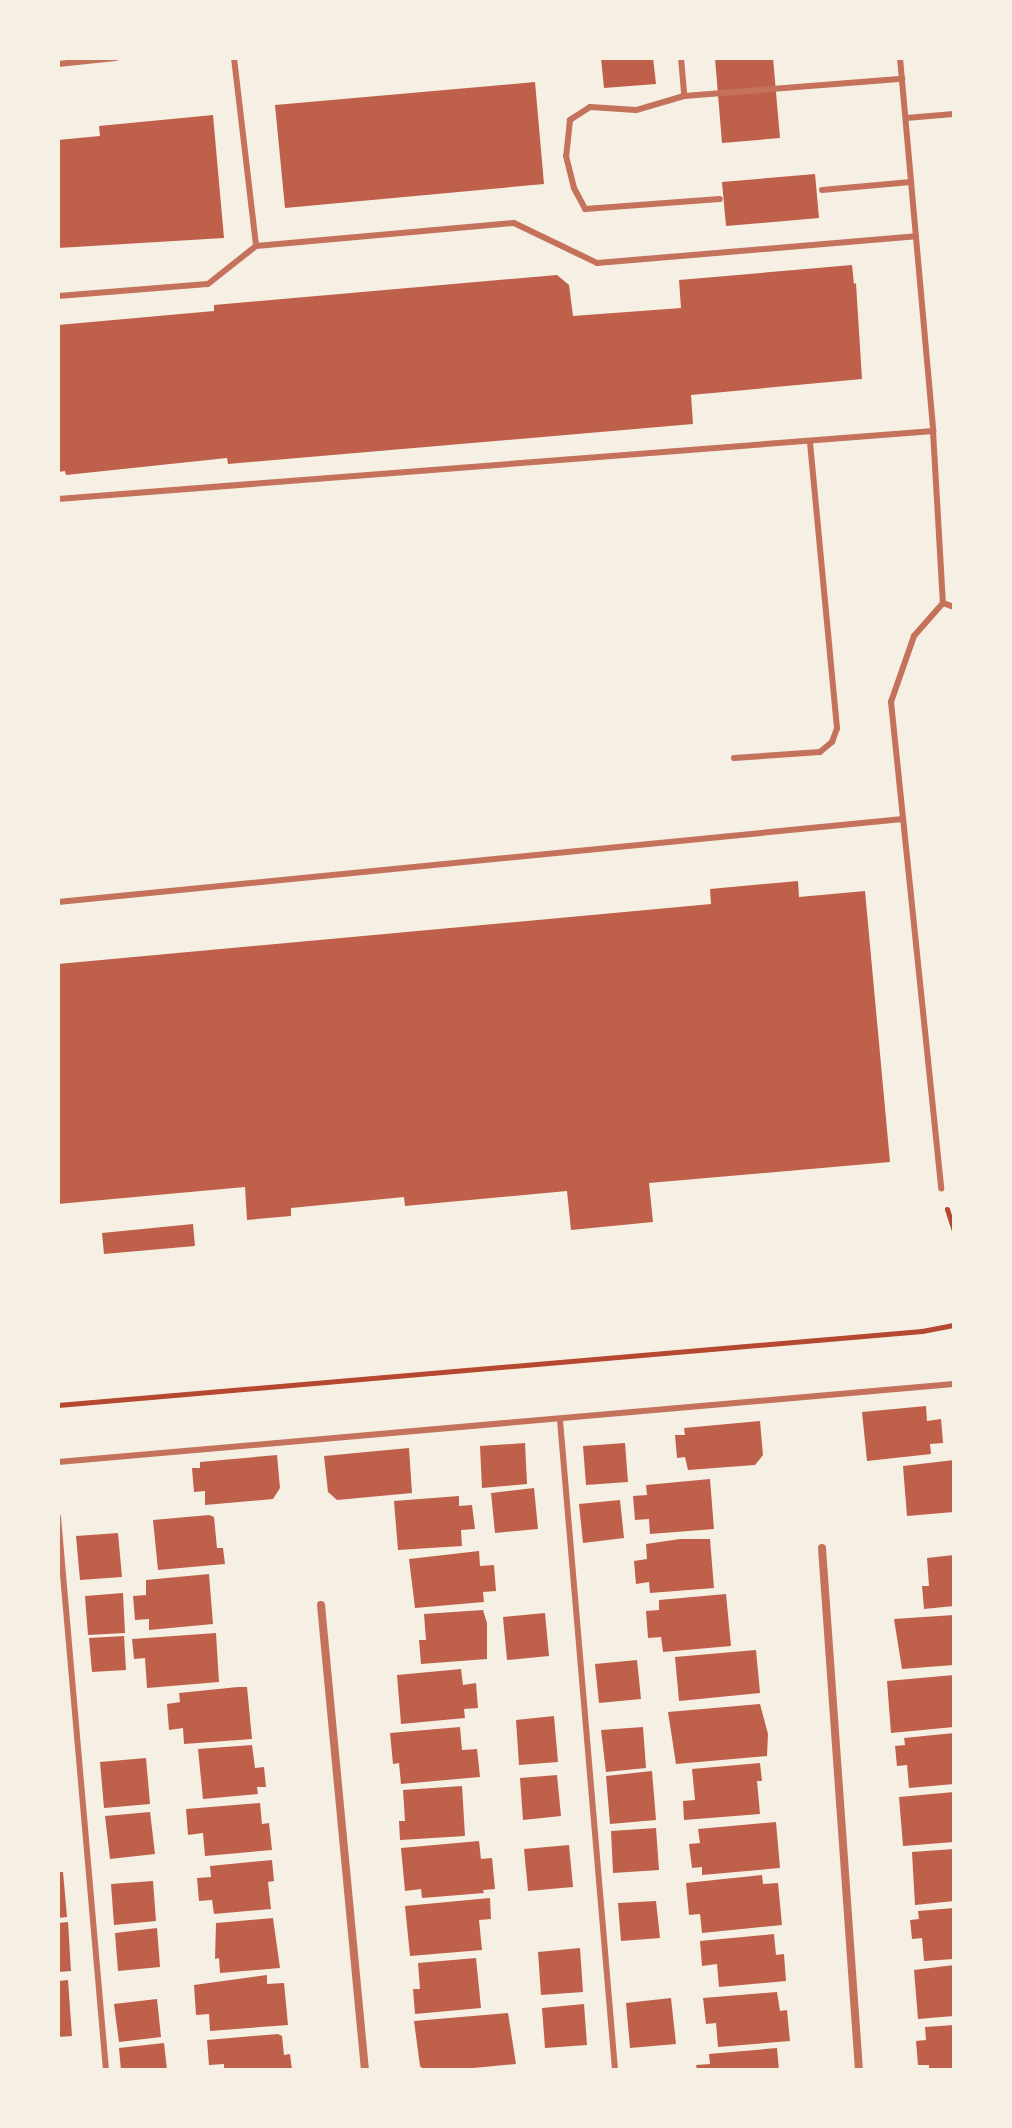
<!DOCTYPE html>
<html>
<head>
<meta charset="utf-8">
<style>
	body { margin:0 }
	#map { position:relative; width:1012px; height:2128px; overflow:hidden; background:#f6efe4; font-family:"PT Sans",sans-serif }
	div>[style] { position:absolute }
	.building>* { inset:0; background:#bf614a }
	.path>* { height:5px; margin:-2.5px; padding:0 2.5px; transform-origin:2.5px; border-radius:2.5px; background:#b5482f }
	.service>* { height:6px; margin:-3px; padding:0 3px; transform-origin:3px; border-radius:3px; background:#c5725c }
	.minor>* { height:8px; margin:-4px; padding:0 4px; transform-origin:4px; border-radius:4px; background:#c5725c }
	span { translate:-50% -50%; white-space:nowrap; text-align:center; line-height:1.15; -webkit-text-stroke:8px #f6efe4; paint-order:stroke }
	.frame { position:absolute; inset:0; border:60px solid #f6efe4; pointer-events:none }
</style>
</head>
<body>
<div id="map">
	<div class="building">
		<i style="clip-path:polygon(601px 58px,653px 58px,656px 84px,604px 88px)"></i>
		<i style="clip-path:polygon(715px 58px,773px 58px,780px 138px,722px 143px)"></i>
		<i style="clip-path:polygon(535px 82px,544px 184px,285px 208px,275px 105px)"></i>
		<i style="clip-path:polygon(213px 115px,224px 238px,58px 248px,58px 140px,100px 136px,99px 126px)"></i>
		<i style="clip-path:polygon(815px 174px,819px 218px,726px 226px,722px 182px)"></i>
		<i style="clip-path:polygon(852px 265px,854px 284px,856px 283px,862px 379px,691px 395px,693px 424px,228px 464px,227px 458px,66px 475px,65px 471px,58px 472px,58px 325px,214px 311px,214px 305px,557px 275px,569px 285px,573px 316px,681px 308px,679px 280px)"></i>
		<i style="clip-path:polygon(798px 881px,799px 897px,865px 891px,890px 1162px,649px 1183px,653px 1222px,571px 1230px,567px 1191px,405px 1206px,404px 1197px,291px 1208px,291px 1216px,247px 1220px,245px 1187px,58px 1204px,58px 964px,711px 904px,710px 889px)"></i>
		<i style="clip-path:polygon(193px 1224px,195px 1246px,104px 1254px,102px 1233px)"></i>
		<i style="clip-path:polygon(926px 1406px,927px 1421px,941px 1419px,943px 1443px,930px 1444px,931px 1454px,867px 1461px,862px 1412px)"></i>
		<i style="clip-path:polygon(760px 1421px,763px 1455px,755px 1465px,688px 1470px,685px 1457px,677px 1458px,675px 1435px,685px 1435px,684px 1428px)"></i>
		<i style="clip-path:polygon(525px 1443px,527px 1484px,482px 1488px,480px 1446px)"></i>
		<i style="clip-path:polygon(625px 1443px,628px 1482px,586px 1485px,583px 1446px)"></i>
		<i style="clip-path:polygon(409px 1448px,412px 1493px,337px 1500px,328px 1492px,324px 1456px)"></i>
		<i style="clip-path:polygon(277px 1455px,280px 1488px,273px 1499px,205px 1505px,205px 1491px,194px 1492px,192px 1468px,200px 1468px,200px 1462px)"></i>
		<i style="clip-path:polygon(954px 1460px,954px 1512px,907px 1516px,903px 1466px)"></i>
		<i style="clip-path:polygon(710px 1479px,714px 1529px,650px 1534px,649px 1519px,635px 1520px,633px 1496px,647px 1495px,646px 1485px)"></i>
		<i style="clip-path:polygon(534px 1488px,538px 1529px,495px 1533px,491px 1493px)"></i>
		<i style="clip-path:polygon(459px 1496px,459px 1506px,472px 1505px,475px 1529px,461px 1530px,462px 1546px,398px 1550px,394px 1501px)"></i>
		<i style="clip-path:polygon(620px 1500px,624px 1538px,583px 1543px,579px 1504px)"></i>
		<i style="clip-path:polygon(209px 1515px,214px 1517px,217px 1548px,223px 1548px,225px 1564px,158px 1570px,153px 1520px)"></i>
		<i style="clip-path:polygon(118px 1533px,122px 1577px,80px 1580px,76px 1536px)"></i>
		<i style="clip-path:polygon(680px 1539px,710px 1539px,714px 1588px,650px 1593px,649px 1582px,636px 1584px,634px 1561px,647px 1559px,646px 1544px)"></i>
		<i style="clip-path:polygon(479px 1551px,480px 1566px,494px 1565px,496px 1591px,483px 1592px,484px 1602px,415px 1608px,409px 1559px)"></i>
		<i style="clip-path:polygon(954px 1555px,954px 1606px,924px 1609px,922px 1586px,929px 1586px,927px 1558px)"></i>
		<i style="clip-path:polygon(209px 1574px,213px 1624px,149px 1630px,149px 1619px,135px 1620px,133px 1596px,146px 1595px,146px 1580px)"></i>
		<i style="clip-path:polygon(123px 1593px,125px 1633px,88px 1635px,85px 1596px)"></i>
		<i style="clip-path:polygon(726px 1594px,731px 1646px,663px 1652px,661px 1637px,648px 1638px,646px 1611px,659px 1610px,659px 1600px)"></i>
		<i style="clip-path:polygon(483px 1610px,487px 1623px,487px 1659px,421px 1664px,419px 1640px,426px 1640px,424px 1614px)"></i>
		<i style="clip-path:polygon(545px 1613px,549px 1656px,507px 1660px,503px 1617px)"></i>
		<i style="clip-path:polygon(954px 1615px,954px 1665px,902px 1669px,894px 1619px)"></i>
		<i style="clip-path:polygon(216px 1633px,219px 1682px,147px 1688px,145px 1658px,134px 1659px,132px 1639px)"></i>
		<i style="clip-path:polygon(124px 1636px,126px 1670px,92px 1672px,89px 1638px)"></i>
		<i style="clip-path:polygon(756px 1650px,760px 1693px,679px 1701px,675px 1657px)"></i>
		<i style="clip-path:polygon(637px 1660px,641px 1699px,599px 1703px,595px 1664px)"></i>
		<i style="clip-path:polygon(461px 1669px,463px 1685px,476px 1683px,478px 1708px,464px 1709px,465px 1718px,401px 1724px,397px 1675px)"></i>
		<i style="clip-path:polygon(954px 1675px,954px 1727px,891px 1733px,887px 1681px)"></i>
		<i style="clip-path:polygon(238px 1687px,247px 1687px,252px 1739px,184px 1744px,183px 1728px,169px 1730px,167px 1704px,180px 1702px,179px 1693px)"></i>
		<i style="clip-path:polygon(760px 1704px,768px 1734px,767px 1756px,676px 1764px,668px 1712px)"></i>
		<i style="clip-path:polygon(554px 1716px,558px 1762px,519px 1765px,516px 1720px)"></i>
		<i style="clip-path:polygon(460px 1727px,462px 1750px,477px 1749px,480px 1777px,401px 1784px,399px 1763px,393px 1764px,390px 1733px)"></i>
		<i style="clip-path:polygon(643px 1727px,646px 1768px,606px 1772px,601px 1730px)"></i>
		<i style="clip-path:polygon(954px 1733px,954px 1784px,909px 1788px,907px 1765px,897px 1766px,895px 1746px,905px 1745px,904px 1738px)"></i>
		<i style="clip-path:polygon(252px 1745px,255px 1768px,264px 1767px,266px 1787px,257px 1787px,258px 1794px,203px 1799px,198px 1749px)"></i>
		<i style="clip-path:polygon(146px 1758px,150px 1804px,104px 1808px,100px 1762px)"></i>
		<i style="clip-path:polygon(760px 1763px,762px 1781px,757px 1781px,760px 1814px,684px 1820px,683px 1801px,695px 1800px,692px 1769px)"></i>
		<i style="clip-path:polygon(652px 1771px,656px 1820px,610px 1824px,606px 1776px)"></i>
		<i style="clip-path:polygon(557px 1775px,561px 1816px,523px 1820px,520px 1778px)"></i>
		<i style="clip-path:polygon(462px 1786px,465px 1836px,400px 1840px,399px 1821px,405px 1821px,403px 1790px)"></i>
		<i style="clip-path:polygon(954px 1792px,954px 1842px,903px 1846px,899px 1797px)"></i>
		<i style="clip-path:polygon(260px 1803px,262px 1824px,269px 1823px,272px 1850px,205px 1856px,203px 1833px,188px 1835px,186px 1809px)"></i>
		<i style="clip-path:polygon(150px 1812px,155px 1854px,110px 1859px,105px 1816px)"></i>
		<i style="clip-path:polygon(776px 1822px,780px 1868px,702px 1875px,702px 1867px,692px 1868px,689px 1844px,700px 1843px,698px 1829px)"></i>
		<i style="clip-path:polygon(656px 1828px,659px 1870px,613px 1873px,611px 1831px)"></i>
		<i style="clip-path:polygon(479px 1841px,481px 1859px,492px 1858px,495px 1889px,483px 1890px,484px 1893px,422px 1898px,421px 1889px,405px 1891px,401px 1848px)"></i>
		<i style="clip-path:polygon(569px 1845px,573px 1887px,528px 1891px,524px 1849px)"></i>
		<i style="clip-path:polygon(954px 1849px,954px 1901px,915px 1905px,912px 1852px)"></i>
		<i style="clip-path:polygon(272px 1860px,274px 1881px,268px 1882px,271px 1909px,214px 1914px,212px 1900px,199px 1901px,197px 1878px,211px 1877px,210px 1866px)"></i>
		<i style="clip-path:polygon(58px 1872px,63px 1872px,67px 1917px,58px 1918px)"></i>
		<i style="clip-path:polygon(762px 1875px,763px 1884px,778px 1883px,782px 1925px,702px 1933px,700px 1914px,689px 1915px,686px 1883px)"></i>
		<i style="clip-path:polygon(153px 1881px,156px 1921px,114px 1925px,111px 1884px)"></i>
		<i style="clip-path:polygon(490px 1898px,491px 1919px,479px 1920px,482px 1950px,410px 1956px,405px 1906px)"></i>
		<i style="clip-path:polygon(656px 1901px,660px 1938px,621px 1941px,618px 1903px)"></i>
		<i style="clip-path:polygon(954px 1908px,954px 1959px,924px 1961px,922px 1938px,912px 1939px,910px 1920px,919px 1919px,918px 1911px)"></i>
		<i style="clip-path:polygon(273px 1918px,280px 1968px,220px 1973px,219px 1958px,215px 1959px,216px 1923px)"></i>
		<i style="clip-path:polygon(68px 1922px,71px 1971px,58px 1972px,58px 1923px)"></i>
		<i style="clip-path:polygon(157px 1928px,160px 1967px,118px 1971px,115px 1933px)"></i>
		<i style="clip-path:polygon(774px 1934px,776px 1955px,784px 1954px,786px 1981px,719px 1987px,717px 1964px,702px 1966px,700px 1941px)"></i>
		<i style="clip-path:polygon(580px 1948px,583px 1992px,541px 1995px,538px 1952px)"></i>
		<i style="clip-path:polygon(476px 1958px,481px 2008px,415px 2014px,413px 1989px,420px 1989px,418px 1963px)"></i>
		<i style="clip-path:polygon(954px 1965px,954px 2016px,918px 2019px,914px 1970px)"></i>
		<i style="clip-path:polygon(267px 1975px,267px 1984px,284px 1983px,288px 2025px,210px 2031px,209px 2014px,196px 2015px,194px 1985px)"></i>
		<i style="clip-path:polygon(68px 1980px,72px 2036px,58px 2037px,58px 1981px)"></i>
		<i style="clip-path:polygon(777px 1992px,780px 2011px,787px 2010px,790px 2041px,718px 2047px,716px 2023px,706px 2024px,703px 1998px)"></i>
		<i style="clip-path:polygon(671px 1998px,676px 2044px,630px 2048px,626px 2003px)"></i>
		<i style="clip-path:polygon(157px 1999px,161px 2037px,119px 2042px,114px 2004px)"></i>
		<i style="clip-path:polygon(584px 2004px,587px 2045px,545px 2048px,542px 2008px)"></i>
		<i style="clip-path:polygon(508px 2013px,516px 2064px,452px 2070px,424px 2070px,420px 2066px,414px 2021px)"></i>
		<i style="clip-path:polygon(954px 2025px,954px 2070px,929px 2070px,929px 2065px,918px 2065px,916px 2041px,926px 2040px,925px 2027px)"></i>
		<i style="clip-path:polygon(278px 2034px,282px 2036px,284px 2055px,290px 2054px,292px 2070px,224px 2070px,224px 2064px,209px 2065px,207px 2040px)"></i>
		<i style="clip-path:polygon(164px 2043px,167px 2070px,121px 2070px,119px 2048px)"></i>
		<i style="clip-path:polygon(777px 2048px,779px 2070px,697px 2070px,696px 2065px,710px 2064px,709px 2054px)"></i>
	</div>
	<div class="path">
		<i style="left:947px;top:1209px;width:23px;rotate:72deg"></i>
		<i style="left:58px;top:1405px;width:867px;rotate:-4.9deg"></i>
		<i style="left:922px;top:1331px;width:33px;rotate:-11deg"></i>
	</div>
	<div class="service">
		<i style="left:234px;top:58px;width:189px;rotate:83.3deg"></i>
		<i style="left:681px;top:58px;width:38px;rotate:85deg"></i>
		<i style="left:684px;top:96px;width:219px;rotate:-4.5deg"></i>
		<i style="left:900px;top:58px;width:374px;rotate:84.9deg"></i>
		<i style="left:933px;top:431px;width:172px;rotate:86.7deg"></i>
		<i style="left:943px;top:603px;width:44px;rotate:131.3deg"></i>
		<i style="left:914px;top:636px;width:70px;rotate:109.2deg"></i>
		<i style="left:891px;top:702px;width:489px;rotate:84.1deg"></i>
		<i style="left:58px;top:64px;width:58px;rotate:-5.9deg"></i>
		<i style="left:684px;top:96px;width:50px;rotate:163.7deg"></i>
		<i style="left:636px;top:110px;width:46px;rotate:-176.3deg"></i>
		<i style="left:590px;top:107px;width:24px;rotate:147deg"></i>
		<i style="left:570px;top:120px;width:36px;rotate:96deg"></i>
		<i style="left:566px;top:156px;width:33px;rotate:76deg"></i>
		<i style="left:574px;top:188px;width:24px;rotate:62deg"></i>
		<i style="left:585px;top:209px;width:135px;rotate:-4.2deg"></i>
		<i style="left:906px;top:118px;width:48px;rotate:-4.8deg"></i>
		<i style="left:822px;top:190px;width:89px;rotate:-5.1deg"></i>
		<i style="left:58px;top:296px;width:150px;rotate:-4.6deg"></i>
		<i style="left:208px;top:284px;width:61px;rotate:-38.4deg"></i>
		<i style="left:256px;top:246px;width:259px;rotate:-5.1deg"></i>
		<i style="left:514px;top:223px;width:92px;rotate:25.7deg"></i>
		<i style="left:597px;top:263px;width:320px;rotate:-4.8deg"></i>
		<i style="left:58px;top:499px;width:878px;rotate:-4.44deg"></i>
		<i style="left:943px;top:603px;width:12px;rotate:20deg"></i>
		<i style="left:734px;top:758px;width:86px;rotate:-4deg"></i>
		<i style="left:820px;top:752px;width:16px;rotate:-40deg"></i>
		<i style="left:832px;top:742px;width:15px;rotate:-70deg"></i>
		<i style="left:837px;top:728px;width:288px;rotate:-95.4deg"></i>
		<i style="left:58px;top:902px;width:849px;rotate:-5.61deg"></i>
		<i style="left:560px;top:1420px;width:652px;rotate:85.16deg"></i>
		<i style="left:58px;top:1462px;width:899px;rotate:-4.98deg"></i>
		<i style="left:58px;top:1517px;width:555px;rotate:85.04deg"></i>
	</div>
	<div class="minor">
		<i style="left:822px;top:1548px;width:523px;rotate:85.95deg"></i>
		<i style="left:321px;top:1605px;width:467px;rotate:84.6deg"></i>
	</div>
	<div class="frame"></div>
</div>
</body>
</html>
